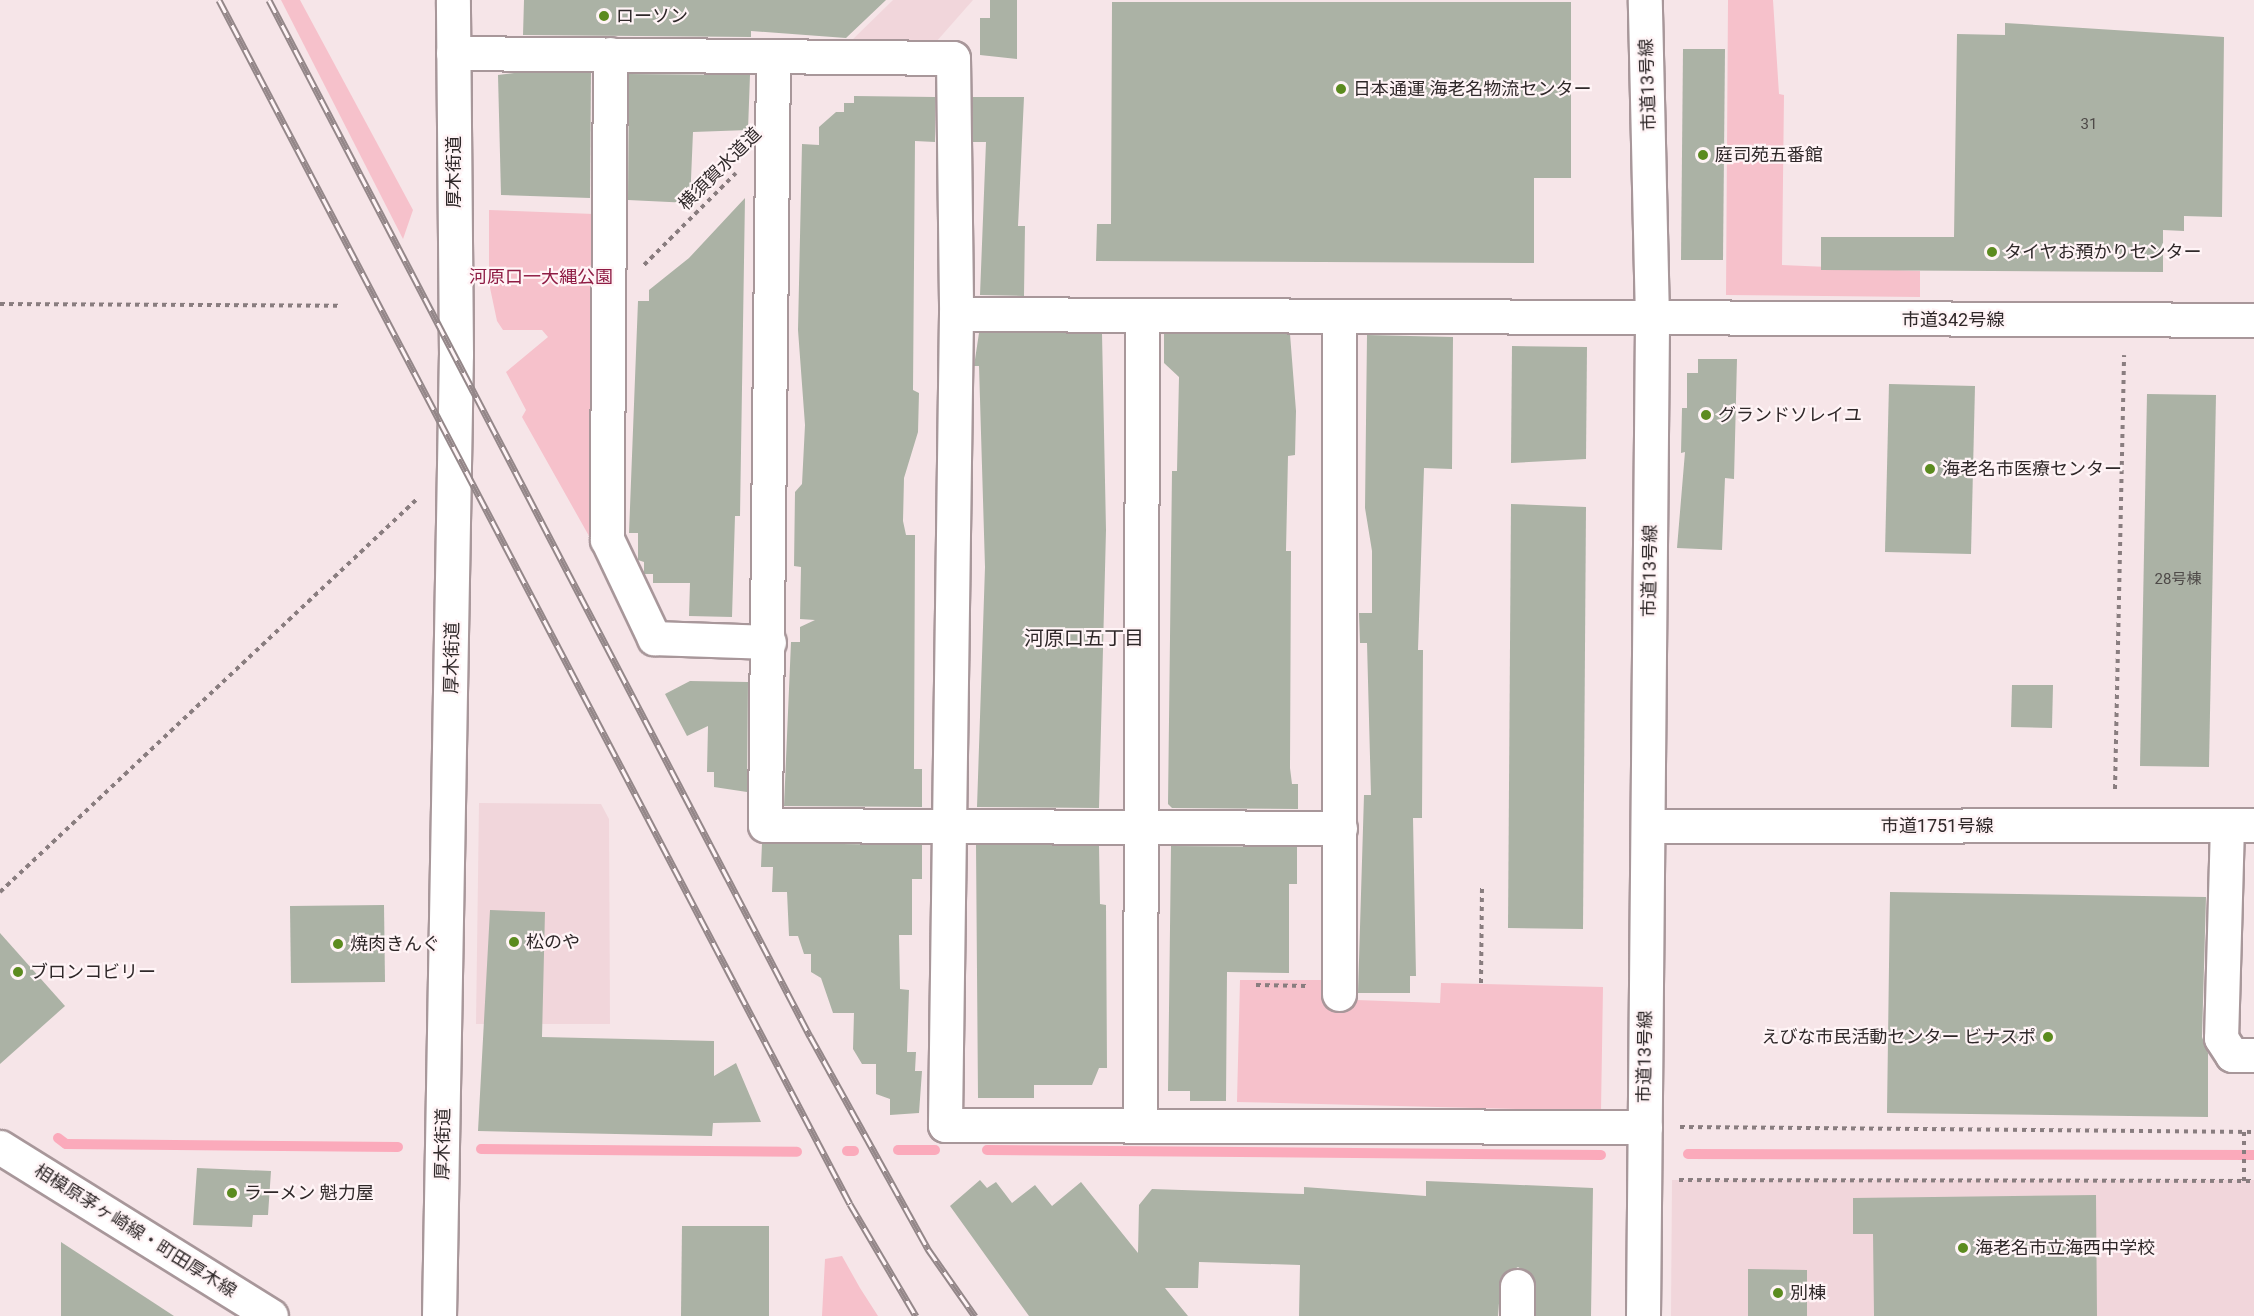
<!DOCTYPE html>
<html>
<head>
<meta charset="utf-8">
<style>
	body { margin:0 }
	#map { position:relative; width:2254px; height:1316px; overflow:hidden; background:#f6e5e8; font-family:Roboto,"Noto Sans JP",sans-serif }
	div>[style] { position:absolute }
	.built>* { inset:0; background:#f1d6db }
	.green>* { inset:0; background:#f6c1cb }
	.stream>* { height:10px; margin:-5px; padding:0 5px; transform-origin:5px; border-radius:5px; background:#fbaabb }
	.building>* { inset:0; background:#abb2a5 }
	.path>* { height:4px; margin-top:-2px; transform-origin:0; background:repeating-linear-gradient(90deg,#897d7f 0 4.5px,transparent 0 9px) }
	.roads { filter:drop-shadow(2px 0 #a8979a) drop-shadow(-2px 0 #a8979a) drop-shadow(0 2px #a8979a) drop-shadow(0 -2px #a8979a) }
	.minor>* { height:33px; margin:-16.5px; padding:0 16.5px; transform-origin:16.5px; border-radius:16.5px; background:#fff }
	.major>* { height:33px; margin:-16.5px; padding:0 16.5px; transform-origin:16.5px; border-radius:16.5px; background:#fff }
	.rail>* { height:7px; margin-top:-3.5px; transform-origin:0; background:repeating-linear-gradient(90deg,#fff4f6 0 14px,#948789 0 28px); box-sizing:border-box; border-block:2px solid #948789 }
	.dots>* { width:16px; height:16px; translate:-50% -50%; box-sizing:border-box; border:3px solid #fff4f6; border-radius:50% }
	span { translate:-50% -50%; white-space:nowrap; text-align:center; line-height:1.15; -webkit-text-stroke:4.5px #fff4f6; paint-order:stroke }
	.number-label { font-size:15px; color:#4e4a48 }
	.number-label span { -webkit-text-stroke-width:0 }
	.poi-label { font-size:18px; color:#2f2829 }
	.left { translate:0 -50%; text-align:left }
	.right { translate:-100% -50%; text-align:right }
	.street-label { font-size:18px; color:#2f2829 }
	.park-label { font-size:18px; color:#8f1c44 }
	.neighbourhood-label { font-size:20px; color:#2f2829 }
</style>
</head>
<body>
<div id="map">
	<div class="built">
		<i style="clip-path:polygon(893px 0,973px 0,936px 42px,851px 41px)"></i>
		<i style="clip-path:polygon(479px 803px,601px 804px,609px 819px,610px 1024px,476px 1024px)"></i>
		<i style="clip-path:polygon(1672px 1180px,2254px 1180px,2254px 1316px,1671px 1316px)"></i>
	</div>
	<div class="green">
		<i style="clip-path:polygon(281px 0,300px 0,413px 210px,403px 239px)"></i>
		<i style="clip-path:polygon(1728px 0,1773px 0,1779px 94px,1784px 95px,1782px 265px,1920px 271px,1920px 297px,1726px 295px)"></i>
		<i style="clip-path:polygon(489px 210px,594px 214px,589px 536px,522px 417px,526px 410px,506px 372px,548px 337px,542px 330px,503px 330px,497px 321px,489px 283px)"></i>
		<i style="clip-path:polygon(1240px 980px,1328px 980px,1329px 999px,1440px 1003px,1441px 983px,1603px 987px,1601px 1111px,1237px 1102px)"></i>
		<i style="clip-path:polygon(842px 1256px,860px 1288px,878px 1316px,822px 1316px,825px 1259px)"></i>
	</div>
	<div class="stream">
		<i style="left:58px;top:1138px;width:10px;rotate:37deg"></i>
		<i style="left:66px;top:1144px;width:332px;rotate:0.5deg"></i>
		<i style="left:481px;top:1149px;width:316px;rotate:0.5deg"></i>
		<i style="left:898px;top:1150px;width:37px"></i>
		<i style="left:987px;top:1150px;width:614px;rotate:0.47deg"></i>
		<i style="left:847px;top:1151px;width:7px"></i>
		<i style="left:1688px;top:1154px;width:566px;rotate:0.1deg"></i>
	</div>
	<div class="building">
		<i style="clip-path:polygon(524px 0,886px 0,846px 38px,751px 31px,751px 37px,523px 35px)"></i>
		<i style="clip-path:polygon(990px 0,1017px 0,1017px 59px,980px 55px,980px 18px,990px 18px)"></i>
		<i style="clip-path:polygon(1112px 2px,1571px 2px,1571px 178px,1534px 178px,1534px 263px,1096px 261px,1097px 224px,1111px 224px)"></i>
		<i style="clip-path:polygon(2005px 23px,2224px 37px,2222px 217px,2184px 216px,2184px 231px,2163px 230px,2163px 272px,1821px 270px,1821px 237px,1954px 237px,1957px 34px,2005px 35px)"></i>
		<i style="clip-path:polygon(1683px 49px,1725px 49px,1723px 260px,1681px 260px)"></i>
		<i style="clip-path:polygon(522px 72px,591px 73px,590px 198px,501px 195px,498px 75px)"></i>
		<i style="clip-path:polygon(629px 74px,750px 75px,748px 130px,693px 132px,690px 203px,628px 200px)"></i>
		<i style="clip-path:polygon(854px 96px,935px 97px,935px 142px,915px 141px,913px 390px,919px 393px,918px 432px,904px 478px,903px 521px,906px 535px,915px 535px,914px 769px,922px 769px,922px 807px,784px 806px,791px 642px,800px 642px,800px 627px,815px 620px,800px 619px,801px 567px,794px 566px,795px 492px,802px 484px,805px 425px,798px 330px,802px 144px,819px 145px,819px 127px,836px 112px,844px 112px,844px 103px,854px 103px)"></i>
		<i style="clip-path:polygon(972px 97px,1024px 97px,1018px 226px,1025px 226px,1024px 296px,980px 295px,986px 142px,973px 142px)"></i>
		<i style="clip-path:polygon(745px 198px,740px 516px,735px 516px,732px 617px,689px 616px,690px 583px,653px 583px,653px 574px,644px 574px,644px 562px,638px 560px,638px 533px,629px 533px,638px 301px,649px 301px,649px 290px,689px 258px)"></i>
		<i style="clip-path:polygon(979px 333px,1102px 333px,1106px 530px,1099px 808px,977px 807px,985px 567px,979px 366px,974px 366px)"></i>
		<i style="clip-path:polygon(1164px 334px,1290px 334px,1296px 411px,1295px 455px,1288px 456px,1286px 551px,1291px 551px,1290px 768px,1292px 784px,1298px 784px,1298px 809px,1172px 808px,1168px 804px,1172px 471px,1177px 471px,1179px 377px,1164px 363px)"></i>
		<i style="clip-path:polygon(1367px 335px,1453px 337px,1452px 469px,1424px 468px,1418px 650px,1423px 650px,1422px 818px,1413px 818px,1416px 976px,1410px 976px,1410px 993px,1358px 993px,1364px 795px,1371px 795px,1367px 643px,1360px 643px,1359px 613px,1372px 613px,1372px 551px,1365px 508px)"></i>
		<i style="clip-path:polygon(1512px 346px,1587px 347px,1586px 459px,1511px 463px)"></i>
		<i style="clip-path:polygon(1698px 359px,1737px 359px,1734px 479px,1725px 478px,1722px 550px,1677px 548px,1685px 452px,1681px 453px,1682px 408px,1687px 408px,1687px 373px,1698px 373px)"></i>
		<i style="clip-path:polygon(1889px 384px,1975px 386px,1971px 554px,1885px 552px)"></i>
		<i style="clip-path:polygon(2147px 394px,2216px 395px,2209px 767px,2140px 766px)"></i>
		<i style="clip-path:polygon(1511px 504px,1586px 507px,1583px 929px,1508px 928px)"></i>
		<i style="clip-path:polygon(690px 681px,748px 682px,747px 792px,714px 787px,714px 772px,707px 772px,708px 726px,687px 736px,665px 694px)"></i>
		<i style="clip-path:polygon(2012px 685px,2053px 685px,2052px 728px,2011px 727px)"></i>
		<i style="clip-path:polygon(762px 843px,922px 845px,922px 879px,912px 879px,912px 935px,899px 935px,900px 989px,909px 990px,907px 1052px,916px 1052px,915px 1071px,922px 1071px,919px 1113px,890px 1115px,890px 1099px,876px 1094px,876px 1064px,862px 1064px,853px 1049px,854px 1013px,833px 1013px,821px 978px,811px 972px,811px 954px,804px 954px,798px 936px,789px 936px,787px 892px,772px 892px,773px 867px,761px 867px)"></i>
		<i style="clip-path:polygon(976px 845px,1099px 845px,1100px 904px,1106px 905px,1107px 1068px,1099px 1068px,1092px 1085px,1034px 1085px,1034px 1098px,978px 1098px)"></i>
		<i style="clip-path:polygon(1171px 846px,1297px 847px,1297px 884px,1289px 884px,1289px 973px,1227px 972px,1226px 1101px,1190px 1101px,1190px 1091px,1168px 1091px)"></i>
		<i style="clip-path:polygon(1890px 892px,2206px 897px,2202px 1037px,2208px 1053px,2208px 1117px,1887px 1113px)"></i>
		<i style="clip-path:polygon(384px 905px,385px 982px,291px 983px,290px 906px)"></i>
		<i style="clip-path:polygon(490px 910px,545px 912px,542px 1037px,714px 1041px,714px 1076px,736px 1063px,761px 1122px,713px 1123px,712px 1136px,478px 1131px)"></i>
		<i style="clip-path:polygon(0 933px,65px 1006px,0 1064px)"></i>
		<i style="clip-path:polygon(197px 1168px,271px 1171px,268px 1215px,253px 1215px,252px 1227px,193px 1225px)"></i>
		<i style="clip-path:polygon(980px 1180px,987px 1188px,996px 1182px,1012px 1203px,1035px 1185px,1052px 1206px,1081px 1182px,1138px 1253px,1139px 1205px,1152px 1189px,1304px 1194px,1304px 1187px,1426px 1196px,1426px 1181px,1593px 1188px,1591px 1316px,1536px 1316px,1533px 1277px,1518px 1267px,1501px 1277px,1498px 1316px,1299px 1316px,1300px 1265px,1199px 1262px,1198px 1288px,1165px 1288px,1188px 1316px,1029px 1316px,950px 1206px)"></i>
		<i style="clip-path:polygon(2096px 1195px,2097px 1316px,1874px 1316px,1873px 1234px,1853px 1234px,1853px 1198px)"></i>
		<i style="clip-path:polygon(682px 1226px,769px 1226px,769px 1316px,681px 1316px)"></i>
		<i style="clip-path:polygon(61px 1242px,174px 1316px,61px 1316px)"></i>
		<i style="clip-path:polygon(1748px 1269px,1807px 1270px,1807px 1316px,1748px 1316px)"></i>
	</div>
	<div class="path">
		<i style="left:644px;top:265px;width:130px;rotate:-45deg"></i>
		<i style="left:0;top:304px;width:341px;rotate:0.3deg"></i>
		<i style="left:2115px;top:789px;width:434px;rotate:-88.8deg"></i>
		<i style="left:0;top:892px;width:573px;rotate:-43.3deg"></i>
		<i style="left:1481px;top:983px;width:97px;rotate:-89.4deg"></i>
		<i style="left:1256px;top:985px;width:50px;rotate:1.1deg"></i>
		<i style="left:1680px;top:1127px;width:574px;rotate:0.5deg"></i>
		<i style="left:1679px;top:1180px;width:575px;rotate:0.1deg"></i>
		<i style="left:2244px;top:1181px;width:49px;rotate:-90deg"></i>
	</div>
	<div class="roads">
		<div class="minor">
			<i style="left:453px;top:53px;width:500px;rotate:0.57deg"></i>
			<i style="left:953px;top:58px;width:256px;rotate:89.3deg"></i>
			<i style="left:956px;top:314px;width:811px;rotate:90.78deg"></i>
			<i style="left:945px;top:1125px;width:700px;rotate:0.16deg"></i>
			<i style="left:610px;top:54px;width:485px;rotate:90.4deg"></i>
			<i style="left:607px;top:539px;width:110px;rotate:64.6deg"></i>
			<i style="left:654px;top:638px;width:115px;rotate:2deg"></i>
			<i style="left:773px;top:56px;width:769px;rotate:90.6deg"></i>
			<i style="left:765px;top:825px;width:575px;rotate:0.3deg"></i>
			<i style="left:956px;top:314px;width:1298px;rotate:0.26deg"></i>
			<i style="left:2227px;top:825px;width:213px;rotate:91.6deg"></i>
			<i style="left:2221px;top:1038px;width:20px;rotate:57deg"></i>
			<i style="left:2232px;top:1055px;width:22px"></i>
			<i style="left:1648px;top:826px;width:606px;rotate:-0.09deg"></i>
			<i style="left:1339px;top:994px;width:678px;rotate:-90deg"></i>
			<i style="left:1140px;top:1124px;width:809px;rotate:-89.86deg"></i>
			<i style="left:1517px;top:1316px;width:30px;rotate:-90deg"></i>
			<i style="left:1643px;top:1316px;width:997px;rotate:-89.48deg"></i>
			<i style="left:1652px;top:319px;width:319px;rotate:-91.3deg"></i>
		</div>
		<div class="major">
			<i style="left:0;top:1147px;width:319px;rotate:31.9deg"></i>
			<i style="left:439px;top:1316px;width:961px;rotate:-88.99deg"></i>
			<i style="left:456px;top:355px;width:355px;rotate:-90.5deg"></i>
		</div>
	</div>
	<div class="rail">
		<i style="left:219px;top:0;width:1359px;rotate:62.34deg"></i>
		<i style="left:850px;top:1204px;width:130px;rotate:59.5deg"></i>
		<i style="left:269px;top:0;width:1169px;rotate:62.43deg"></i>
		<i style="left:810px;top:1036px;width:244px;rotate:61deg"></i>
		<i style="left:928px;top:1249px;width:82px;rotate:55deg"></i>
	</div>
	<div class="dots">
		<i style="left:604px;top:16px;background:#5c8b1f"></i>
		<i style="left:1341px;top:89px;background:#5c8b1f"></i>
		<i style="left:1703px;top:155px;background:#5c8b1f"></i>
		<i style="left:1992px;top:252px;background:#5c8b1f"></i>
		<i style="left:1706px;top:415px;background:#5c8b1f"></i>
		<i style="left:1930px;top:469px;background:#5c8b1f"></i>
		<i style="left:514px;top:942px;background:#5c8b1f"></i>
		<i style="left:338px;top:944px;background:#5c8b1f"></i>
		<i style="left:18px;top:972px;background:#5c8b1f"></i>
		<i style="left:2048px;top:1037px;background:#5c8b1f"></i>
		<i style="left:232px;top:1193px;background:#5c8b1f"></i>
		<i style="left:1963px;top:1248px;background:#5c8b1f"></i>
		<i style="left:1778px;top:1293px;background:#5c8b1f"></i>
	</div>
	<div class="number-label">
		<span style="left:2089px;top:125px">31</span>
		<span style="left:2178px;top:580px">28号棟</span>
	</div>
	<div class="poi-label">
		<span class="left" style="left:616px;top:16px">ローソン</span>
		<span class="left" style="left:1353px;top:89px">日本通運 海老名物流センター</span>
		<span class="left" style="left:1715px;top:155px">庭司苑五番館</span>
		<span class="left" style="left:2004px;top:252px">タイヤお預かりセンター</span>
		<span class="left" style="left:1718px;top:415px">グランドソレイユ</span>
		<span class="left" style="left:1942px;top:469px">海老名市医療センター</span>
		<span class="left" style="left:526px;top:942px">松のや</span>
		<span class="left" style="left:350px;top:944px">焼肉きんぐ</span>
		<span class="left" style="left:30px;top:972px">ブロンコビリー</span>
		<span class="right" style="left:2036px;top:1037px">えびな市民活動センター ビナスポ</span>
		<span class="left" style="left:244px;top:1193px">ラーメン 魁力屋</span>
		<span class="left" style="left:1975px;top:1248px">海老名市立海西中学校</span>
		<span class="left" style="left:1790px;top:1293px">別棟</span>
	</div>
	<div class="street-label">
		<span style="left:1648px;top:85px;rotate:-92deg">市道13号線</span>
		<span style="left:720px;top:169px;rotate:-45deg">横須賀水道道</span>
		<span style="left:454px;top:172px;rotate:-90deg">厚木街道</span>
		<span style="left:1953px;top:320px">市道342号線</span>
		<span style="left:1650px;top:571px;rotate:-89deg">市道13号線</span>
		<span style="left:452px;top:658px;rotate:-89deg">厚木街道</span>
		<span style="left:1937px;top:826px">市道1751号線</span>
		<span style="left:1645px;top:1057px;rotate:-89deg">市道13号線</span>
		<span style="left:443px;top:1144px;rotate:-89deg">厚木街道</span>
		<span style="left:135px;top:1231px;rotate:32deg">相模原茅ヶ崎線・町田厚木線</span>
	</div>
	<div class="park-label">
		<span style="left:541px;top:277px">河原口一大縄公園</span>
	</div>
	<div class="neighbourhood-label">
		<span style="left:1084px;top:638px">河原口五丁目</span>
	</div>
</div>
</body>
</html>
